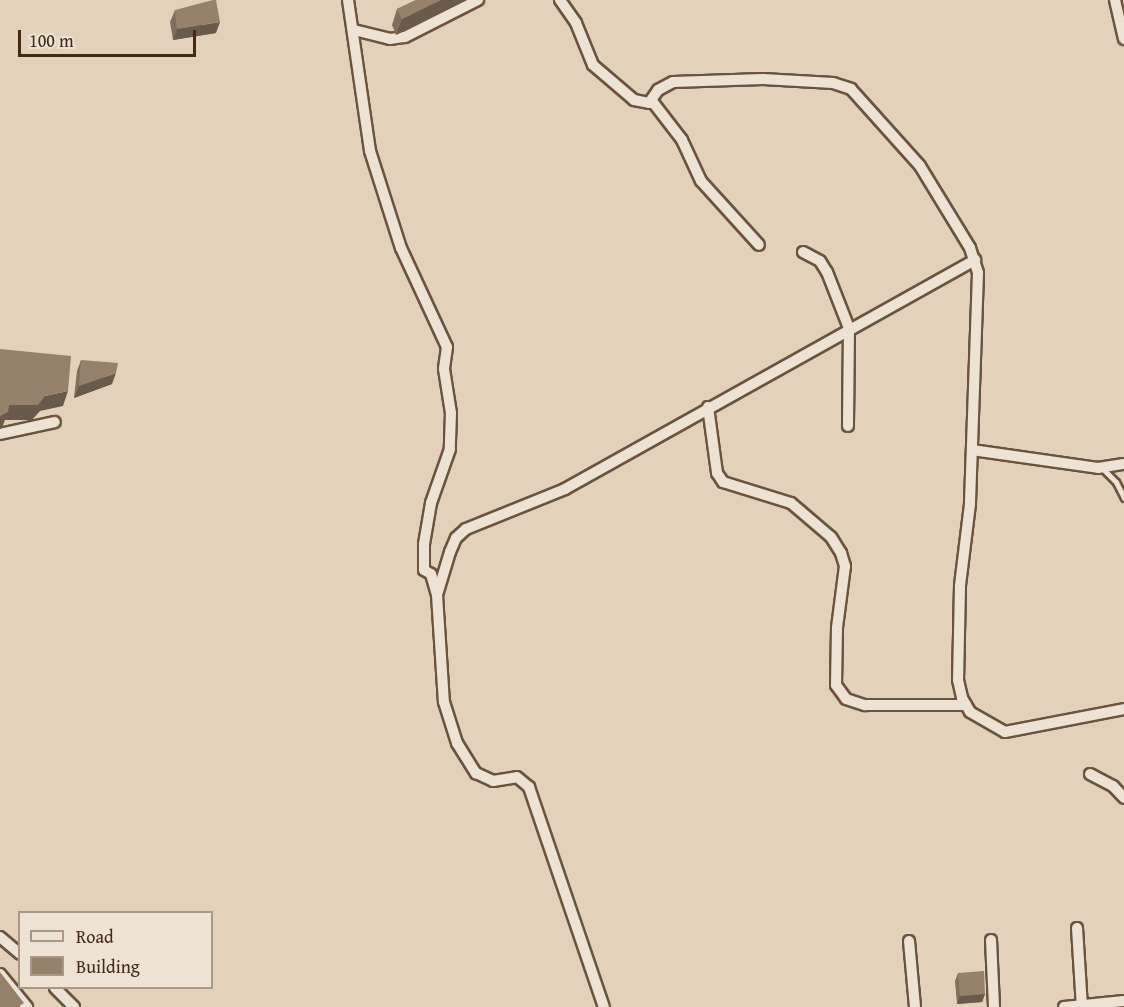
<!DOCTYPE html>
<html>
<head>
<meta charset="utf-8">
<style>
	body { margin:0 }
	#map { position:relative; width:1124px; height:1007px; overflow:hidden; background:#e3d2bb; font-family:"Gentium Book Plus",serif }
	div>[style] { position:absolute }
	.roads { filter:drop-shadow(2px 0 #6b533f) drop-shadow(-2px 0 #6b533f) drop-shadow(0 2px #6b533f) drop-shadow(0 -2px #6b533f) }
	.lane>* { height:5px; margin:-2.5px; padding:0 2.5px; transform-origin:2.5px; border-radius:2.5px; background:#ede2d3 }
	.street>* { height:10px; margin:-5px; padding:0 5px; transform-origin:5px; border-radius:5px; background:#ede2d3 }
	.wall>* { inset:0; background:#816f5d }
	.shaded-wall>* { inset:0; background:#695a4c }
	.building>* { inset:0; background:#96816c }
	span { translate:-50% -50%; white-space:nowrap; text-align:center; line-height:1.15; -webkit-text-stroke:5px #ede2d3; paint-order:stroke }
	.legend { position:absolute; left:18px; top:911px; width:195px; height:78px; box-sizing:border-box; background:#ede2d3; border:2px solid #a99887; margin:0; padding:8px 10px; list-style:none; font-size:18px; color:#432916 }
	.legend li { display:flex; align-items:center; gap:12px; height:30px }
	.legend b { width:30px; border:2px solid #a99887 }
	.scale { position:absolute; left:18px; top:30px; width:178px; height:27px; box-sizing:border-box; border:3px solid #432916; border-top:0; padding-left:8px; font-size:18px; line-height:21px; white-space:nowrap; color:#432916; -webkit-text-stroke:4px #ede2d3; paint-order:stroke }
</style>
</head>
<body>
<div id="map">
	<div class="roads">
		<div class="lane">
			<i style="left:1103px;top:469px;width:18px;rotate:45deg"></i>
			<i style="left:1116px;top:482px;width:18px;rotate:63deg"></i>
		</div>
		<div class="street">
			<i style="left:348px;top:0;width:153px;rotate:81.7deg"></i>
			<i style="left:370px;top:151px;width:102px;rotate:72.3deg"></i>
			<i style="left:401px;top:248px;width:109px;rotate:65.1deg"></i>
			<i style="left:447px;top:347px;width:22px;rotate:98deg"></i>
			<i style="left:444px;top:369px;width:45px;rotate:81deg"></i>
			<i style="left:451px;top:413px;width:36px;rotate:92deg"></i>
			<i style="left:450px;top:449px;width:57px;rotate:109.4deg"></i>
			<i style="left:431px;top:503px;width:42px;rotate:99.7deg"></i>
			<i style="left:424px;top:544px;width:26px;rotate:90deg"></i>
			<i style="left:424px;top:570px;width:8px;rotate:30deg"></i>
			<i style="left:431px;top:574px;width:22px;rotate:74deg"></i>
			<i style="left:437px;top:595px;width:107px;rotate:86.3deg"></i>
			<i style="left:444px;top:702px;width:43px;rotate:72.4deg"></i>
			<i style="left:457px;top:743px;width:36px;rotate:58deg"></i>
			<i style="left:476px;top:773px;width:19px;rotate:25deg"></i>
			<i style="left:493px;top:781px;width:24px;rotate:-9deg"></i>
			<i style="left:517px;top:777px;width:16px;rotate:40deg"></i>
			<i style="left:529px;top:787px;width:232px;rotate:71.2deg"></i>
			<i style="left:560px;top:0;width:28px;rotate:55deg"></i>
			<i style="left:576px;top:23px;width:45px;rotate:68deg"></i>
			<i style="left:593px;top:65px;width:54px;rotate:40.5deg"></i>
			<i style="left:634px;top:100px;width:15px;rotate:11deg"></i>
			<i style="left:649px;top:103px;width:16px;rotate:-55deg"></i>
			<i style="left:658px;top:90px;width:17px;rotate:-28deg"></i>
			<i style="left:673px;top:82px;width:90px;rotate:-1.9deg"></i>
			<i style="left:763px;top:79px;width:70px;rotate:3.3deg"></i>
			<i style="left:833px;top:83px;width:19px;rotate:18deg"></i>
			<i style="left:851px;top:89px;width:103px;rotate:48.1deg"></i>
			<i style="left:920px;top:166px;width:96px;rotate:58.6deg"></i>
			<i style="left:970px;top:248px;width:26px;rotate:72deg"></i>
			<i style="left:978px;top:273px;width:231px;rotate:92deg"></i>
			<i style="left:970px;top:504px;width:83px;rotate:97deg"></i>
			<i style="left:960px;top:586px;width:94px;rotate:91.2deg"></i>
			<i style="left:958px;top:680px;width:18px;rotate:77deg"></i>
			<i style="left:962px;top:698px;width:16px;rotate:60deg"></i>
			<i style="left:970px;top:712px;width:40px;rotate:29.7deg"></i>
			<i style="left:1005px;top:732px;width:121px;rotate:-10.9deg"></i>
			<i style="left:1115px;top:0;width:40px;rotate:77deg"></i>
			<i style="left:354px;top:30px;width:37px;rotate:14deg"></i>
			<i style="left:390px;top:39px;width:15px;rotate:-8deg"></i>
			<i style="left:405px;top:37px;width:82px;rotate:-26.9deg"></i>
			<i style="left:652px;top:101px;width:49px;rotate:52.4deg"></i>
			<i style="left:682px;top:140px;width:45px;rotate:65.1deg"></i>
			<i style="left:701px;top:181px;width:86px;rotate:47.8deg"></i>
			<i style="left:803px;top:252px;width:19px;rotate:28deg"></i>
			<i style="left:820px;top:261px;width:13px;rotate:58deg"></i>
			<i style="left:827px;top:272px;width:60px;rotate:68.6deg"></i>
			<i style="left:849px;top:328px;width:98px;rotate:90.6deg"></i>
			<i style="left:708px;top:407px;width:67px;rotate:82.2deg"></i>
			<i style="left:717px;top:473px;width:11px;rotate:56deg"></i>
			<i style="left:723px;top:482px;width:71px;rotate:17.2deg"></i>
			<i style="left:791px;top:503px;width:52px;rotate:40.4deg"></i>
			<i style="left:831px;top:537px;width:19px;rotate:58deg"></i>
			<i style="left:841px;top:553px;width:14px;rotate:73deg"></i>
			<i style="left:845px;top:566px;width:63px;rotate:97.4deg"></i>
			<i style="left:837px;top:628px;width:57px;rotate:91deg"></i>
			<i style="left:836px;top:685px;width:17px;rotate:54deg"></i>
			<i style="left:846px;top:699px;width:20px;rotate:18deg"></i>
			<i style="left:865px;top:705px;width:101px"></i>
			<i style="left:0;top:434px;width:56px;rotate:-12.3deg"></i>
			<i style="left:972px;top:450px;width:127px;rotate:8.1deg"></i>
			<i style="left:1098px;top:468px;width:26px;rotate:-9deg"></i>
			<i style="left:437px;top:595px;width:45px;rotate:-73.2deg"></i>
			<i style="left:450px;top:552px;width:15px;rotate:-67deg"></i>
			<i style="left:456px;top:538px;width:13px;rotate:-42deg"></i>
			<i style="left:466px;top:529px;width:107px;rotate:-22deg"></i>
			<i style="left:565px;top:489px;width:470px;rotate:-29.2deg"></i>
			<i style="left:1090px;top:774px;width:26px;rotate:28deg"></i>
			<i style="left:1113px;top:786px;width:16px;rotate:47deg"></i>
			<i style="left:1077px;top:928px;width:79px;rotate:86.4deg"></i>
			<i style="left:0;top:937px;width:26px;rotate:40deg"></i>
			<i style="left:991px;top:940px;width:67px;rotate:87.4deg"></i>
			<i style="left:909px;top:941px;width:66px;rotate:84.8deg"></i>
			<i style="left:0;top:974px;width:43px;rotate:50.7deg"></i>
			<i style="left:55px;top:988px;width:27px;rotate:45deg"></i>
			<i style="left:1064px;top:1007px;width:60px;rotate:-5.7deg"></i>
		</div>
	</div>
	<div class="wall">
		<i style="clip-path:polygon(416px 0,467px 0,396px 35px,392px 25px,397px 9px)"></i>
		<i style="clip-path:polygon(175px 10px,216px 33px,173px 40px,170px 22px)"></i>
		<i style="clip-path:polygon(81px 360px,112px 384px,74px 398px,77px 371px)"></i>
		<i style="clip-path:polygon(958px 973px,985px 994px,982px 1002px,957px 1004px,955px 981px)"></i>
	</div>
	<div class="shaded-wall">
		<i style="clip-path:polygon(441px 0,467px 0,396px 35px,402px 19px)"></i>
		<i style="clip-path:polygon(220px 22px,216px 33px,173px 40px,177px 29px)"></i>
		<i style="clip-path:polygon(116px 373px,112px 384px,74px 398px,79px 386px)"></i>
		<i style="clip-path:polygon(68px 391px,63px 406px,40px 411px,32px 420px,5px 420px,2px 428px,0 429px,0 416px,9px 405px,45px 396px)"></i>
		<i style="clip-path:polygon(985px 994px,982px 1002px,957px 1004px,960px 996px)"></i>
	</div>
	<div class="building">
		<i style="clip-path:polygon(213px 0,216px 0,220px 22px,177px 29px,175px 10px)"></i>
		<i style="clip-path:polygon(416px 0,441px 0,402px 19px,397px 9px)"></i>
		<i style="clip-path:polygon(0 349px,71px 356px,68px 391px,45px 396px,38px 405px,9px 405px,8px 412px,0 416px)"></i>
		<i style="clip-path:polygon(81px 360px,118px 363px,116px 373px,79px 386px)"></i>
		<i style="clip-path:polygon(984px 971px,985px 994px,960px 996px,958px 973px)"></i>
		<i style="clip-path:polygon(0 972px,24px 1003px,18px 1007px,0 1007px)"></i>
	</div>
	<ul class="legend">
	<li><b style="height:8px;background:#ede2d3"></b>Road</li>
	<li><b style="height:16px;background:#96816c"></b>Building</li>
	</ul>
	<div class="scale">100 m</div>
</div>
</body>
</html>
